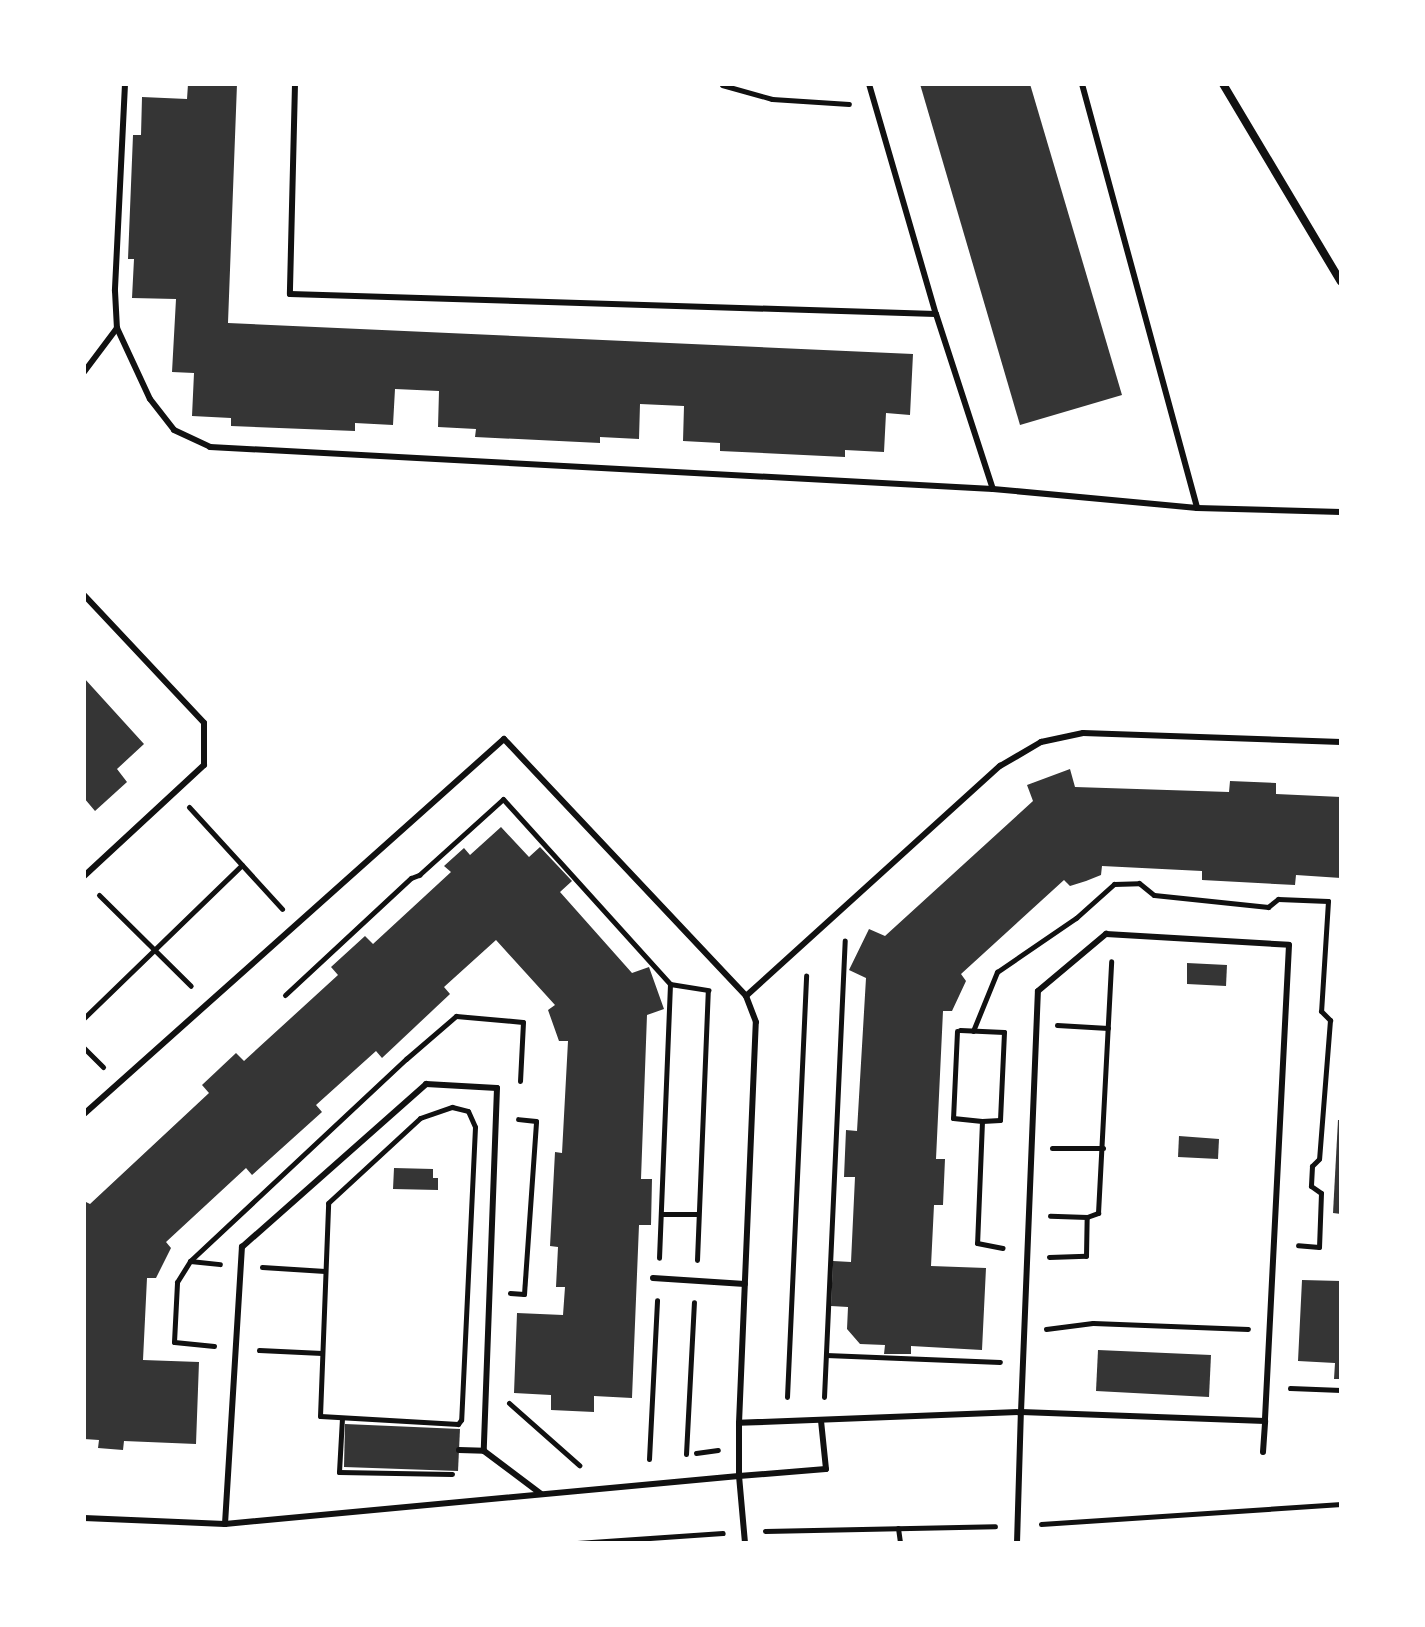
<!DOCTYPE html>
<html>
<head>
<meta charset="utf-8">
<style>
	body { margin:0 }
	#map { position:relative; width:1425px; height:1627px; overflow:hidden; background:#fff; font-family:Merriweather,serif }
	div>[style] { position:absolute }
	.building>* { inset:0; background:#353535 }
	.path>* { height:5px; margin:-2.5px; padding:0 2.5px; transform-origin:2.5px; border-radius:2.5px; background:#111 }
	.service>* { height:6px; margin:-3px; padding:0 3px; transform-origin:3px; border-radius:3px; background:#111 }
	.minor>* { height:8px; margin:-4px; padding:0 4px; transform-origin:4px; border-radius:4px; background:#111 }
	span { translate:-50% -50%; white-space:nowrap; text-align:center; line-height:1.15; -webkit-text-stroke:6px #fff; paint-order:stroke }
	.frame { position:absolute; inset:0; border:86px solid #fff; pointer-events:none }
</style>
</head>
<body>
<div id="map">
	<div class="building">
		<i style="clip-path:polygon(188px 84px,237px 84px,228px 323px,913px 354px,910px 415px,886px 413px,884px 452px,845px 450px,845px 457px,720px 451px,720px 443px,683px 441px,684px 406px,640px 404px,639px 439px,600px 437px,600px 443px,475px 437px,476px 429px,438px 427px,439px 391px,395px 389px,393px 425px,355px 423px,355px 431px,231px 426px,231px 418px,192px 416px,194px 373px,172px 372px,176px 299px,132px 298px,134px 259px,128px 259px,133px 135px,141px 135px,142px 97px,187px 99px)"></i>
		<i style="clip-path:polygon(920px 84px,1030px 84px,1122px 395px,1020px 425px)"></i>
		<i style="clip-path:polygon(84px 678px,144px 744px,117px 769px,127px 782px,95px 811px,84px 798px)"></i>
		<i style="clip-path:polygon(1070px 769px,1075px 787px,1229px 792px,1230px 781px,1276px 783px,1276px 794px,1341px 797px,1341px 878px,1296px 875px,1295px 885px,1202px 880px,1202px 871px,1102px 866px,1101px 875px,1086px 881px,1070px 886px,1064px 880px,961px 974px,966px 981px,952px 1011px,943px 1011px,936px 1159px,945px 1159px,943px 1205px,934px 1205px,931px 1266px,986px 1268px,982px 1350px,911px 1346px,911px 1354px,884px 1354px,885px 1345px,860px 1344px,847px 1329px,848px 1307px,831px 1306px,833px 1261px,851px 1262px,855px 1177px,844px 1177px,846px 1130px,857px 1131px,866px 978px,849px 970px,869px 929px,885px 936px,1033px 801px,1027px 785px)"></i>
		<i style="clip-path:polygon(501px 827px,529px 857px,540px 847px,572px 881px,560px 892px,632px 973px,649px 967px,664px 1009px,647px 1015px,641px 1179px,652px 1179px,651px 1225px,639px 1225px,632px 1398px,594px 1396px,594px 1412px,551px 1410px,551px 1395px,514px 1393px,517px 1313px,563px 1315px,565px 1287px,556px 1287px,558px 1247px,550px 1246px,555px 1152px,562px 1153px,568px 1041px,559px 1041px,548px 1010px,555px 1005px,496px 940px,444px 987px,450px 994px,382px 1058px,376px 1051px,316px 1105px,322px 1112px,252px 1175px,246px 1168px,166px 1242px,171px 1248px,156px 1278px,147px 1278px,143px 1360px,199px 1362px,196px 1444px,124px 1441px,123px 1450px,98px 1448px,99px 1440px,84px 1439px,84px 1201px,90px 1204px,209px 1093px,202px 1085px,236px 1053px,244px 1061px,338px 975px,331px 967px,365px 936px,373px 944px,451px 872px,444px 866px,464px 848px,470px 855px)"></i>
		<i style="clip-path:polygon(1187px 963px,1227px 965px,1226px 986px,1187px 984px)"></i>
		<i style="clip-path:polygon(1338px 1120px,1341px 1120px,1341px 1214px,1333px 1213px)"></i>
		<i style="clip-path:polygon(1179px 1136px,1219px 1139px,1218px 1159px,1178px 1157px)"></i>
		<i style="clip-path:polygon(394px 1168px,433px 1169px,433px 1178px,438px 1178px,438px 1190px,393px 1189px)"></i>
		<i style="clip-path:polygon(1302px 1280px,1341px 1281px,1341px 1379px,1334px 1379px,1335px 1363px,1298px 1361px)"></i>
		<i style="clip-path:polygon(1098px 1350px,1211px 1355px,1209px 1397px,1096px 1391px)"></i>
		<i style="clip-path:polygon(345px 1424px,460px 1429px,458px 1471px,344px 1467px)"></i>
	</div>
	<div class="path">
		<i style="left:722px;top:85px;width:52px;rotate:15.6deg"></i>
		<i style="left:772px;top:99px;width:77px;rotate:3.7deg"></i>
		<i style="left:189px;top:807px;width:138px;rotate:47.6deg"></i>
		<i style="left:99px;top:895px;width:129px;rotate:44.7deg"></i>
		<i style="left:670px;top:984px;width:39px;rotate:9deg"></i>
		<i style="left:285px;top:995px;width:172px;rotate:-42.9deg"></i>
		<i style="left:411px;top:878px;width:9px;rotate:-21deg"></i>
		<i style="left:419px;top:875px;width:113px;rotate:-42.1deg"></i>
		<i style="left:503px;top:799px;width:249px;rotate:47.9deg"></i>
		<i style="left:670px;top:984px;width:274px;rotate:92.3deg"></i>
		<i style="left:84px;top:1018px;width:220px;rotate:-44.1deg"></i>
		<i style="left:1057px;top:1025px;width:51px;rotate:3.4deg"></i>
		<i style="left:960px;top:1030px;width:44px;rotate:2.6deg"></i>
		<i style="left:1004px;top:1032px;width:88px;rotate:92.6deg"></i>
		<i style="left:1000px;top:1120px;width:18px;rotate:177deg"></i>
		<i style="left:957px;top:1031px;width:87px;rotate:92.6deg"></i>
		<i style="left:953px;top:1118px;width:29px;rotate:6deg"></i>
		<i style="left:982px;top:1121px;width:122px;rotate:92.3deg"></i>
		<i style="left:977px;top:1243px;width:26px;rotate:11deg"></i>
		<i style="left:973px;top:1031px;width:64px;rotate:-67.9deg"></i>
		<i style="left:997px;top:972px;width:96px;rotate:-34.4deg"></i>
		<i style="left:1076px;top:918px;width:51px;rotate:-41.8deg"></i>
		<i style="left:1114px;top:884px;width:25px;rotate:-2deg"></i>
		<i style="left:1139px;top:883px;width:19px;rotate:39deg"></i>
		<i style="left:1154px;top:895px;width:115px;rotate:6deg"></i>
		<i style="left:1268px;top:907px;width:13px;rotate:-39deg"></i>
		<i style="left:1278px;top:899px;width:50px;rotate:2.3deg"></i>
		<i style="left:1328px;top:901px;width:110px;rotate:93.6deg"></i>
		<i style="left:1321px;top:1011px;width:13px;rotate:45deg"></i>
		<i style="left:1330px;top:1020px;width:139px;rotate:94.5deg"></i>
		<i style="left:1319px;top:1159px;width:10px;rotate:135deg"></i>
		<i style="left:1312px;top:1166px;width:20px;rotate:93deg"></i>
		<i style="left:1311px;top:1186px;width:12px;rotate:35deg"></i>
		<i style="left:1321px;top:1193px;width:54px;rotate:92.1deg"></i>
		<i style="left:1319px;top:1247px;width:21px;rotate:-175deg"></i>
		<i style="left:84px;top:1048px;width:27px;rotate:45deg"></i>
		<i style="left:452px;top:1107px;width:16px;rotate:14deg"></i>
		<i style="left:468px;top:1111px;width:17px;rotate:66deg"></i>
		<i style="left:475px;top:1127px;width:293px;rotate:92.7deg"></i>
		<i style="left:461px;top:1420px;width:5px;rotate:127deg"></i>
		<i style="left:458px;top:1424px;width:138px;rotate:-176.7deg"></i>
		<i style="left:320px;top:1416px;width:213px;rotate:-87.8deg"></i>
		<i style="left:328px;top:1203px;width:125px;rotate:-42.7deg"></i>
		<i style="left:420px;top:1118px;width:34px;rotate:-19deg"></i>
		<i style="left:1052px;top:1148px;width:51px"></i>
		<i style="left:662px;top:1214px;width:36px"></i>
		<i style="left:1087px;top:1217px;width:12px;rotate:-20deg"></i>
		<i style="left:1098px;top:1213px;width:252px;rotate:-87deg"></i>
		<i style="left:1049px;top:1257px;width:37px;rotate:-2deg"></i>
		<i style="left:1086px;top:1256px;width:39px;rotate:-89deg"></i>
		<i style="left:1087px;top:1217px;width:37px;rotate:-178deg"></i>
		<i style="left:697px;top:1260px;width:269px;rotate:-87.7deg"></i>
		<i style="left:190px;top:1261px;width:30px;rotate:6deg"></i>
		<i style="left:262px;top:1267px;width:63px;rotate:3.6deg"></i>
		<i style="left:510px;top:1293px;width:14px;rotate:4deg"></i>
		<i style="left:524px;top:1294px;width:173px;rotate:-86deg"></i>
		<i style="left:536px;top:1121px;width:18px;rotate:-174deg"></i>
		<i style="left:1046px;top:1329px;width:47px;rotate:-7.3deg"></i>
		<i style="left:1093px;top:1323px;width:155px;rotate:2.2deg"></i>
		<i style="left:214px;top:1346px;width:40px;rotate:-174.3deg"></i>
		<i style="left:174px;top:1342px;width:60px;rotate:-87.1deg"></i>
		<i style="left:177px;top:1282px;width:25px;rotate:-58deg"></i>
		<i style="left:190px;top:1261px;width:296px;rotate:-43.1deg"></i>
		<i style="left:406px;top:1059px;width:66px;rotate:-40.7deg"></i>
		<i style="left:456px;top:1016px;width:67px;rotate:5.1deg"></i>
		<i style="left:523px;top:1022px;width:59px;rotate:92.9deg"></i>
		<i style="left:259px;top:1350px;width:63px;rotate:2.7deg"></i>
		<i style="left:826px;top:1355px;width:174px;rotate:2.3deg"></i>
		<i style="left:1290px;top:1388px;width:51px;rotate:2.2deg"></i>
		<i style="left:787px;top:1397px;width:422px;rotate:-87.4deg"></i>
		<i style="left:824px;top:1397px;width:457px;rotate:-87.4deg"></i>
		<i style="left:509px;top:1403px;width:94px;rotate:41.5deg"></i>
		<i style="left:342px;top:1418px;width:54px;rotate:93.2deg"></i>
		<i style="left:339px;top:1472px;width:113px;rotate:1deg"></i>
		<i style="left:696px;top:1453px;width:22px;rotate:-8deg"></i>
		<i style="left:686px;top:1454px;width:152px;rotate:-87deg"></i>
		<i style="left:649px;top:1459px;width:159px;rotate:-87.1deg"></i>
		<i style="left:1041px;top:1524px;width:301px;rotate:-3.8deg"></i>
		<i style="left:898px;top:1528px;width:15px;rotate:82deg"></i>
		<i style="left:765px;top:1531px;width:230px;rotate:-1.2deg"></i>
		<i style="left:577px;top:1543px;width:146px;rotate:-3.9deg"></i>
	</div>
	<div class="service">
		<i style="left:125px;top:84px;width:207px;rotate:92.8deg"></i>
		<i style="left:115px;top:291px;width:37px;rotate:87deg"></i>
		<i style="left:117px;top:328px;width:78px;rotate:65.1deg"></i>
		<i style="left:150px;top:399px;width:39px;rotate:52deg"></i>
		<i style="left:174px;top:430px;width:40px;rotate:25deg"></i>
		<i style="left:210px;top:447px;width:784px;rotate:3.07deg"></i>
		<i style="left:295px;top:84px;width:210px;rotate:91.4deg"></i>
		<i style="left:290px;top:294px;width:646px;rotate:1.77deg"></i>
		<i style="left:869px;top:84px;width:240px;rotate:73.8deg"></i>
		<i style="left:936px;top:314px;width:184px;rotate:72deg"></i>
		<i style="left:993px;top:489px;width:205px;rotate:5.3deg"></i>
		<i style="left:1197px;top:508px;width:144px;rotate:1.6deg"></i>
		<i style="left:1082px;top:84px;width:439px;rotate:74.8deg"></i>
		<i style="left:84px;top:372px;width:55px;rotate:-53.1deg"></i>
		<i style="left:84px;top:595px;width:175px;rotate:46.8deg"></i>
		<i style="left:204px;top:723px;width:42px;rotate:90deg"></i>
		<i style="left:204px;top:765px;width:163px;rotate:137.2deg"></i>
		<i style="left:84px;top:1114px;width:563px;rotate:-41.76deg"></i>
		<i style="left:504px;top:739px;width:353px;rotate:46.7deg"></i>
		<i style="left:653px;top:1278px;width:92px;rotate:3.7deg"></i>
		<i style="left:459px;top:1450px;width:25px;rotate:2deg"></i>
		<i style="left:484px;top:1451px;width:71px;rotate:37deg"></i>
		<i style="left:1263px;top:1452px;width:31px;rotate:-86deg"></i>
		<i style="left:84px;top:1518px;width:141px;rotate:2.4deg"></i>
		<i style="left:225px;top:1524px;width:516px;rotate:-5.34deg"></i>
		<i style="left:739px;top:1476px;width:53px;rotate:-90deg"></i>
		<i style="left:225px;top:1524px;width:278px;rotate:-86.5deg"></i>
		<i style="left:242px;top:1247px;width:246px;rotate:-41.5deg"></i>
		<i style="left:426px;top:1084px;width:71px;rotate:3.2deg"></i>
		<i style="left:497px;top:1088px;width:363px;rotate:92.1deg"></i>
		<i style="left:745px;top:1543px;width:67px;rotate:-95.1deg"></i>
		<i style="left:739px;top:1476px;width:87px;rotate:-4.6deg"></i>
		<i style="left:826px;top:1469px;width:48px;rotate:-95.9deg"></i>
		<i style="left:1017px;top:1543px;width:131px;rotate:-88.3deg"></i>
		<i style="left:1021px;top:1412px;width:421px;rotate:-87.7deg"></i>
		<i style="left:1038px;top:991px;width:89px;rotate:-40deg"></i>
		<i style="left:1106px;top:934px;width:183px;rotate:3.4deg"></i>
		<i style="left:1289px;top:945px;width:477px;rotate:92.9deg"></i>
		<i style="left:1265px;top:1421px;width:244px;rotate:-177.9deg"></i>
		<i style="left:1021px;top:1412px;width:282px;rotate:177.8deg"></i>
		<i style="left:739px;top:1423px;width:401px;rotate:-87.6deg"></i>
		<i style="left:756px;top:1022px;width:28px;rotate:-111deg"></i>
		<i style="left:746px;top:996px;width:343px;rotate:-42.2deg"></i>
		<i style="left:1000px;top:766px;width:48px;rotate:-30.3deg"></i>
		<i style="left:1041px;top:742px;width:43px;rotate:-12.1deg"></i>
		<i style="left:1083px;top:733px;width:258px;rotate:2deg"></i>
	</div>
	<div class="minor">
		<i style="left:1223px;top:84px;width:230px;rotate:59.2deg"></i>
	</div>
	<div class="frame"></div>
</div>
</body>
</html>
